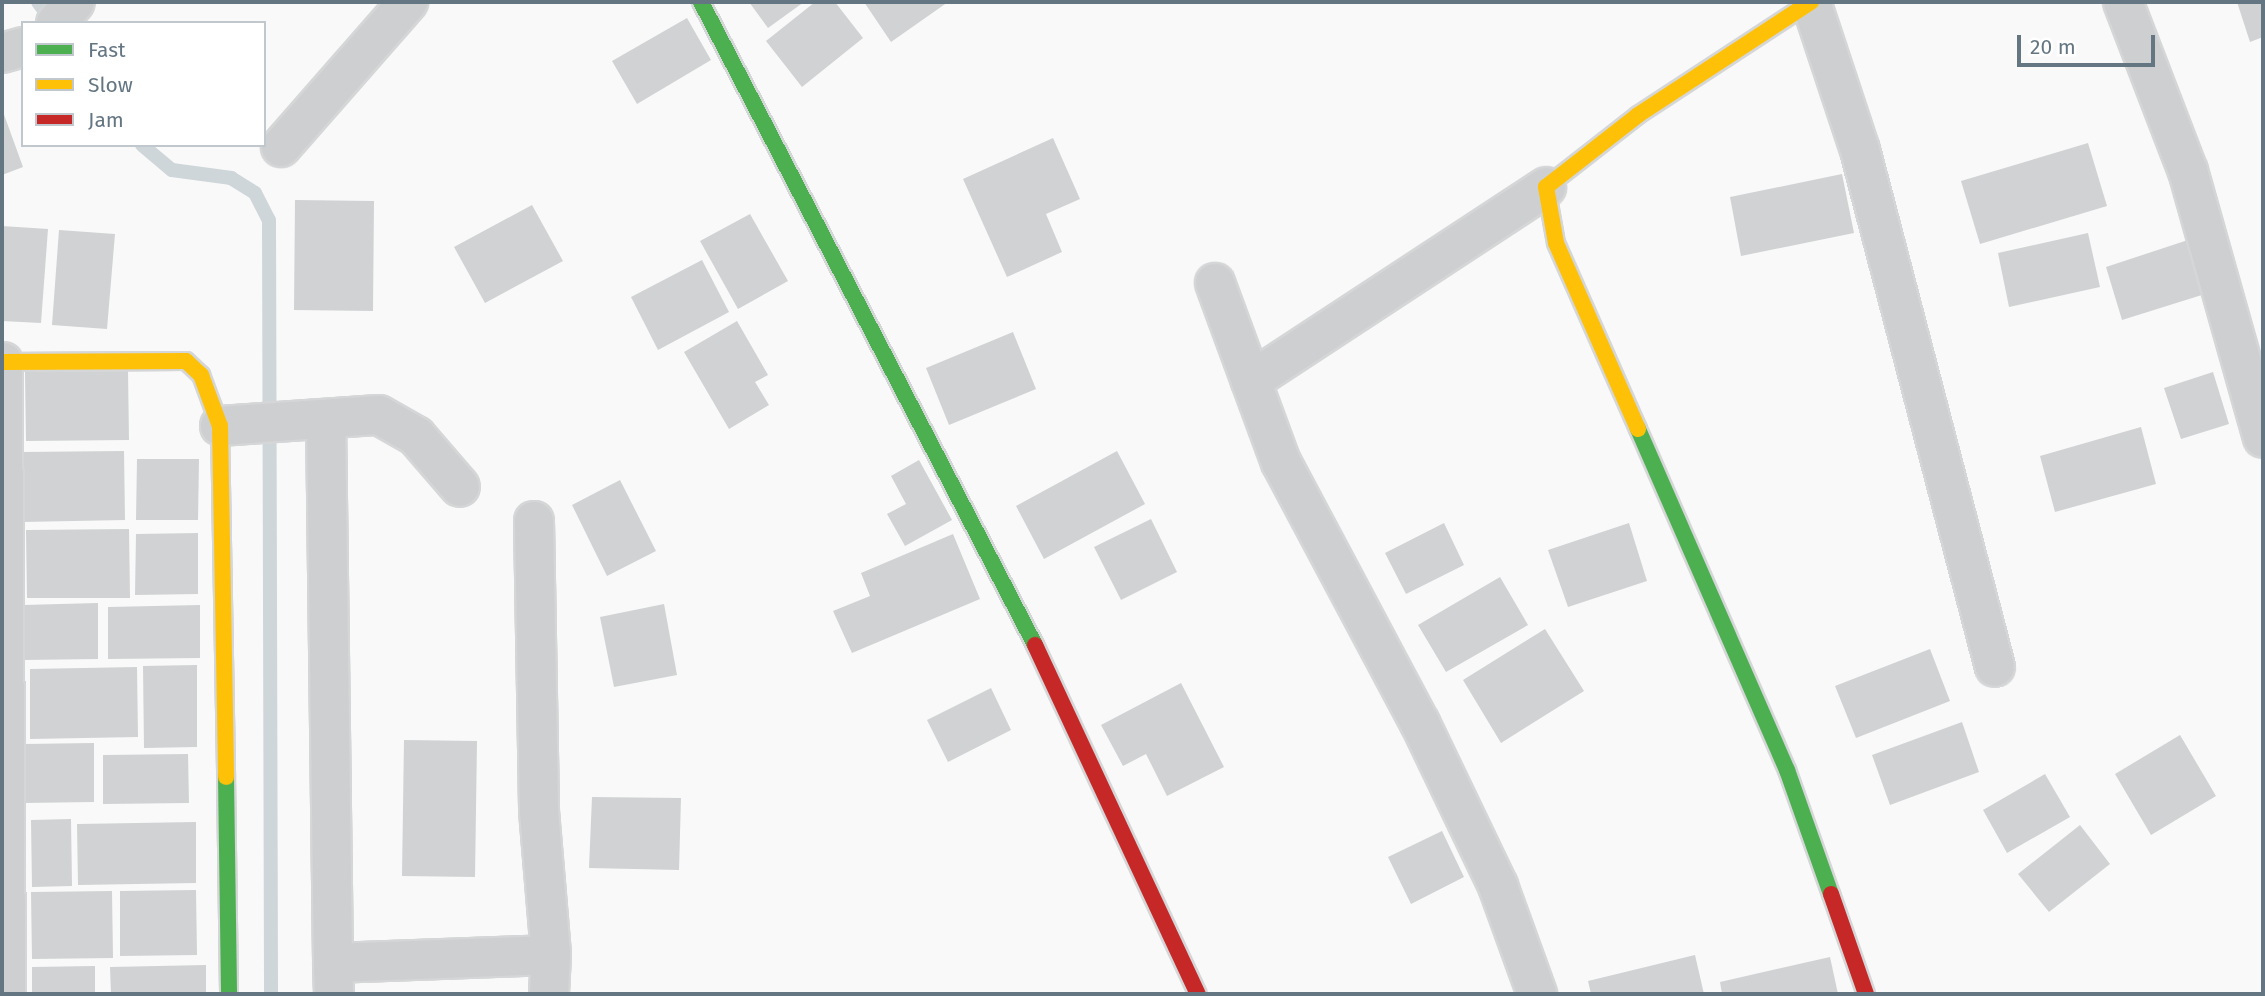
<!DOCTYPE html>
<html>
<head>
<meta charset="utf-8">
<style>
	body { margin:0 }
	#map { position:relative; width:2265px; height:996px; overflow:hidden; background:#f9f9f9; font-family:"Fira Sans",sans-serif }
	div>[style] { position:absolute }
	.stream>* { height:14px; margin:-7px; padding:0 7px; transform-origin:7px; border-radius:7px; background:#ced6d9 }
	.building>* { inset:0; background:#d0d2d3 }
	.roads { filter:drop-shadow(2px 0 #d5d6d7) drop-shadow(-2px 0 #d5d6d7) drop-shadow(0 2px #d5d6d7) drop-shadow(0 -2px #d5d6d7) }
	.street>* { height:38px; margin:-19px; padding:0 19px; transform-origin:19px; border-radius:19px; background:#cecfd0 }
	.fast>* { height:16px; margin:-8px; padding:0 8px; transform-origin:8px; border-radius:8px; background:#4caf50 }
	.slow>* { height:16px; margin:-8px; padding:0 8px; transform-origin:8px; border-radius:8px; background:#ffc107 }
	.jam>* { height:16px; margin:-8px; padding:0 8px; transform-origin:8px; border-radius:8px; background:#c62828 }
	span { translate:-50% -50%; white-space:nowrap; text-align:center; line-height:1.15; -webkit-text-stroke:7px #fff; paint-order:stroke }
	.frame { position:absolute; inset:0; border:4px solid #657683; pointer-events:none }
	.legend { position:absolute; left:21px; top:21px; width:245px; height:126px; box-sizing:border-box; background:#fff; border:2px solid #c1c8cd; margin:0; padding:9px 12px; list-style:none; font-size:21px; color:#657683 }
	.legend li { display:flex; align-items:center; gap:14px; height:35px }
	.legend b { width:35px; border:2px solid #c1c8cd }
	.scale { position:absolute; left:2017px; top:35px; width:138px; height:32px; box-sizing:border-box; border:4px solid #657683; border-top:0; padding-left:9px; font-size:21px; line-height:24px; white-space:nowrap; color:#657683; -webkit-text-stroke:5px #fff; paint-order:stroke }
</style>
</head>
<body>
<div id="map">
	<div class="stream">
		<i style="left:38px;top:2px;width:25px;rotate:53deg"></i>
		<i style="left:142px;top:145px;width:39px;rotate:40deg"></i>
		<i style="left:172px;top:170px;width:60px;rotate:7.7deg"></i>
		<i style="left:231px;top:178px;width:28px;rotate:32deg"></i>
		<i style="left:255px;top:193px;width:30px;rotate:63deg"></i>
		<i style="left:269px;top:220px;width:774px;rotate:89.85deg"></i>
	</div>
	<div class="building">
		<i style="clip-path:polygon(749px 2px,804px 2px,768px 28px)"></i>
		<i style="clip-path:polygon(815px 2px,835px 2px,863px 38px,802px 87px,766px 41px)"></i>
		<i style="clip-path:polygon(864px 2px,948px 2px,891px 42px)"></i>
		<i style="clip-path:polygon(2237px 2px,2263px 2px,2263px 37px,2250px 42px)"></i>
		<i style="clip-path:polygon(687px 18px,711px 60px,637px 104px,612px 61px)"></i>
		<i style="clip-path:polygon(2px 109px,23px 167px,2px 175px)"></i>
		<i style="clip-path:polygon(1053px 138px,1080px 199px,1046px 214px,1062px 252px,1007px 277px,963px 179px)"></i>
		<i style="clip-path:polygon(2088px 143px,2107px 206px,1980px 244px,1961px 181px)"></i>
		<i style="clip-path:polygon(1842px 174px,1854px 233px,1741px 256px,1730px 197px)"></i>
		<i style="clip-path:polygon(295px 200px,374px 201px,373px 311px,294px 310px)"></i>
		<i style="clip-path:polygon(532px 205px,563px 261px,485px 303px,454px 247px)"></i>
		<i style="clip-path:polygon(750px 214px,788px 281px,738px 309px,700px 241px)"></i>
		<i style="clip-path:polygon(2px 226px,48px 229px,41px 323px,2px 321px)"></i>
		<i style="clip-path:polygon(59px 230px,115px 234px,107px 329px,52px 325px)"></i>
		<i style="clip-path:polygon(2088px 233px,2100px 287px,2009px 307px,1998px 253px)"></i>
		<i style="clip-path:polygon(2188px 240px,2205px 294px,2122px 320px,2106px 267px)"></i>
		<i style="clip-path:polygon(702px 260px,729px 312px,658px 350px,631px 297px)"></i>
		<i style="clip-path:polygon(737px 321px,768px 375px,755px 382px,769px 405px,729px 429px,684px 352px)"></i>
		<i style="clip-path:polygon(1013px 332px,1036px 389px,949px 425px,926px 368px)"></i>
		<i style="clip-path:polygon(128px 371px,129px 440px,26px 441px,25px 372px)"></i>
		<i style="clip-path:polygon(2213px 372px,2229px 424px,2181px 439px,2164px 388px)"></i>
		<i style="clip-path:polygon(2141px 427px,2156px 484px,2055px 512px,2040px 456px)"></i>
		<i style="clip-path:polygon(124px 451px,125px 520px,22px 522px,21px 452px)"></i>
		<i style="clip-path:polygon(1117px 451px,1145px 504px,1044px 559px,1016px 506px)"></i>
		<i style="clip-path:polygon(137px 459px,199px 459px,198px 520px,136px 520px)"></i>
		<i style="clip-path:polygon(919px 460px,952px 520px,905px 546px,887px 514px,906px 504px,891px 476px)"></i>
		<i style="clip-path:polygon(620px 480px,656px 551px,607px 576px,572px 505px)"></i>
		<i style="clip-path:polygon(1151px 519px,1177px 572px,1121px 600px,1094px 547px)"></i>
		<i style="clip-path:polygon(1444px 523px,1464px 565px,1406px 594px,1385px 553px)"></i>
		<i style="clip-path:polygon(1629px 523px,1647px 581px,1568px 607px,1548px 550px)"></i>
		<i style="clip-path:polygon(129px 529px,130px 598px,27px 598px,26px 530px)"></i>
		<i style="clip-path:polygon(198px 533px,198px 594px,135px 595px,136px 534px)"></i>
		<i style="clip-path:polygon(953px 534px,980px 599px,852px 653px,833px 611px,870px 596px,861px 573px)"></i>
		<i style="clip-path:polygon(1500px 577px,1528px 625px,1446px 672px,1418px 625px)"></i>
		<i style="clip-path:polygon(98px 603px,98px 659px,23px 660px,23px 605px)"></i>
		<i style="clip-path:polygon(664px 604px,677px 675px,614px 687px,600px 617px)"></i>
		<i style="clip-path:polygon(200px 605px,200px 658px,108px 659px,108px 607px)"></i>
		<i style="clip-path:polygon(1545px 629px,1584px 691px,1501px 743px,1463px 680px)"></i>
		<i style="clip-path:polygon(1930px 649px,1950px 701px,1856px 738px,1835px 686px)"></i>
		<i style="clip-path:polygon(197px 665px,197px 747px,144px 748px,143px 666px)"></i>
		<i style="clip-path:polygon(137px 667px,138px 737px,30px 739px,30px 669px)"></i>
		<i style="clip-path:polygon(1181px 683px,1224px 767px,1167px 796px,1146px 754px,1123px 766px,1101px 725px)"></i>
		<i style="clip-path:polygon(991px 688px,1011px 730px,948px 762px,927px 720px)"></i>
		<i style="clip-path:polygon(1962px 722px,1979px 772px,1890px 805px,1872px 755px)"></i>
		<i style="clip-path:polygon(2180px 735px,2216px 796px,2151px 835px,2115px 774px)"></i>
		<i style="clip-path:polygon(404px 740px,477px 741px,475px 877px,402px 876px)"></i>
		<i style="clip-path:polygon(94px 743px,94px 802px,24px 803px,23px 744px)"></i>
		<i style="clip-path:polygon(188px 754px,189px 803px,103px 804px,103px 755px)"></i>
		<i style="clip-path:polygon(2045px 774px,2070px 817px,2007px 853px,1983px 810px)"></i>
		<i style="clip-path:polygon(592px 797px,681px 798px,679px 870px,589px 868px)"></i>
		<i style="clip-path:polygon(71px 819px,72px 886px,32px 887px,31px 820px)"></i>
		<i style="clip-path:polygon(196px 822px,196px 883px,78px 885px,77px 824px)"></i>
		<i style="clip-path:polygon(2080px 825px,2110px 864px,2049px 912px,2018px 874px)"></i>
		<i style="clip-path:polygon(1442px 831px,1464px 877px,1411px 904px,1388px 857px)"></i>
		<i style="clip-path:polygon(196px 890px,197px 955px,120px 956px,120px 891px)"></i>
		<i style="clip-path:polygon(112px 891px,113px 958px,32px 959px,31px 892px)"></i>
		<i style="clip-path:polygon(1695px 955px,1704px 994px,1591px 994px,1588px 981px)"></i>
		<i style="clip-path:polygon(1830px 957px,1838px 994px,1722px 994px,1720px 982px)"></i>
		<i style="clip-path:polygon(206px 965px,206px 994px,111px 994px,110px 967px)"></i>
		<i style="clip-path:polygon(95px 966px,95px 994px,32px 994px,32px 967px)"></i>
	</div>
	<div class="roads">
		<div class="street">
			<i style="left:1811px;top:2px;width:156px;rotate:71.7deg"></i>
			<i style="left:1860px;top:150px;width:534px;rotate:75.37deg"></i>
			<i style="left:2123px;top:2px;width:181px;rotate:69deg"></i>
			<i style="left:2188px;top:171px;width:277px;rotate:74.3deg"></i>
			<i style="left:56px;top:23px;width:28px;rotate:-48deg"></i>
			<i style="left:2px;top:53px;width:22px;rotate:-16deg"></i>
			<i style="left:281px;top:147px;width:193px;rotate:-48.8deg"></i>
			<i style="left:1215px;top:283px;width:191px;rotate:69.8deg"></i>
			<i style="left:1281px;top:462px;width:296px;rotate:62deg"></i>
			<i style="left:1420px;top:723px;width:181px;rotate:64.4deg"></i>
			<i style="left:1498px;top:886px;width:115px;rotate:70.1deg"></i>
			<i style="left:3px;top:362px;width:632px;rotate:89.73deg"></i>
			<i style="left:1251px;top:381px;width:353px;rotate:-33.3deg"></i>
			<i style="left:326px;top:419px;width:544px;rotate:89.26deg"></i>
			<i style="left:220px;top:426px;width:159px;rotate:-4deg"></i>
			<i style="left:379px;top:415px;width:43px;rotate:29.6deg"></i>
			<i style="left:416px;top:436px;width:67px;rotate:49.2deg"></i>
			<i style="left:534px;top:521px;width:290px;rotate:89deg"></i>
			<i style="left:539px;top:811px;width:144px;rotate:85.2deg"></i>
			<i style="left:334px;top:994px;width:31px;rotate:-92deg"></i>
			<i style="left:333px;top:963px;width:218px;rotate:-2.1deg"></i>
			<i style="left:551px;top:955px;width:39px;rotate:93deg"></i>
		</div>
		<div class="fast">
			<i style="left:701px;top:2px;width:725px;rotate:62.55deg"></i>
			<i style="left:1638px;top:429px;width:372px;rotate:66.4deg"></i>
			<i style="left:1787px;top:770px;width:132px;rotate:70.5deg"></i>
			<i style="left:226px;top:777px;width:217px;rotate:89.2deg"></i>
		</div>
		<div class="slow">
			<i style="left:2px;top:362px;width:184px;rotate:-0.3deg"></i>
			<i style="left:186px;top:361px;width:21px;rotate:43deg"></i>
			<i style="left:201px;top:375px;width:54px;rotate:69.6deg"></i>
			<i style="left:220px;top:426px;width:351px;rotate:89deg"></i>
			<i style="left:1638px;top:429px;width:203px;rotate:-113.8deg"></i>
			<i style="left:1556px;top:243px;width:57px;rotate:-100.1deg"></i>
			<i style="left:1546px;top:187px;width:117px;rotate:-38deg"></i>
			<i style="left:1638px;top:115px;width:207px;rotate:-33.2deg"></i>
		</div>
		<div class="jam">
			<i style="left:1035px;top:645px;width:385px;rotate:65deg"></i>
			<i style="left:1831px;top:894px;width:106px;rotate:70.7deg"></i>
		</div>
	</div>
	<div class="frame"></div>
	<ul class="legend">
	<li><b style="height:9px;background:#4caf50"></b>Fast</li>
	<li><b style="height:9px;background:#ffc107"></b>Slow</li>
	<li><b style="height:9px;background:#c62828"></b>Jam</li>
	</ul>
	<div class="scale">20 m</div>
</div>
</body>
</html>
